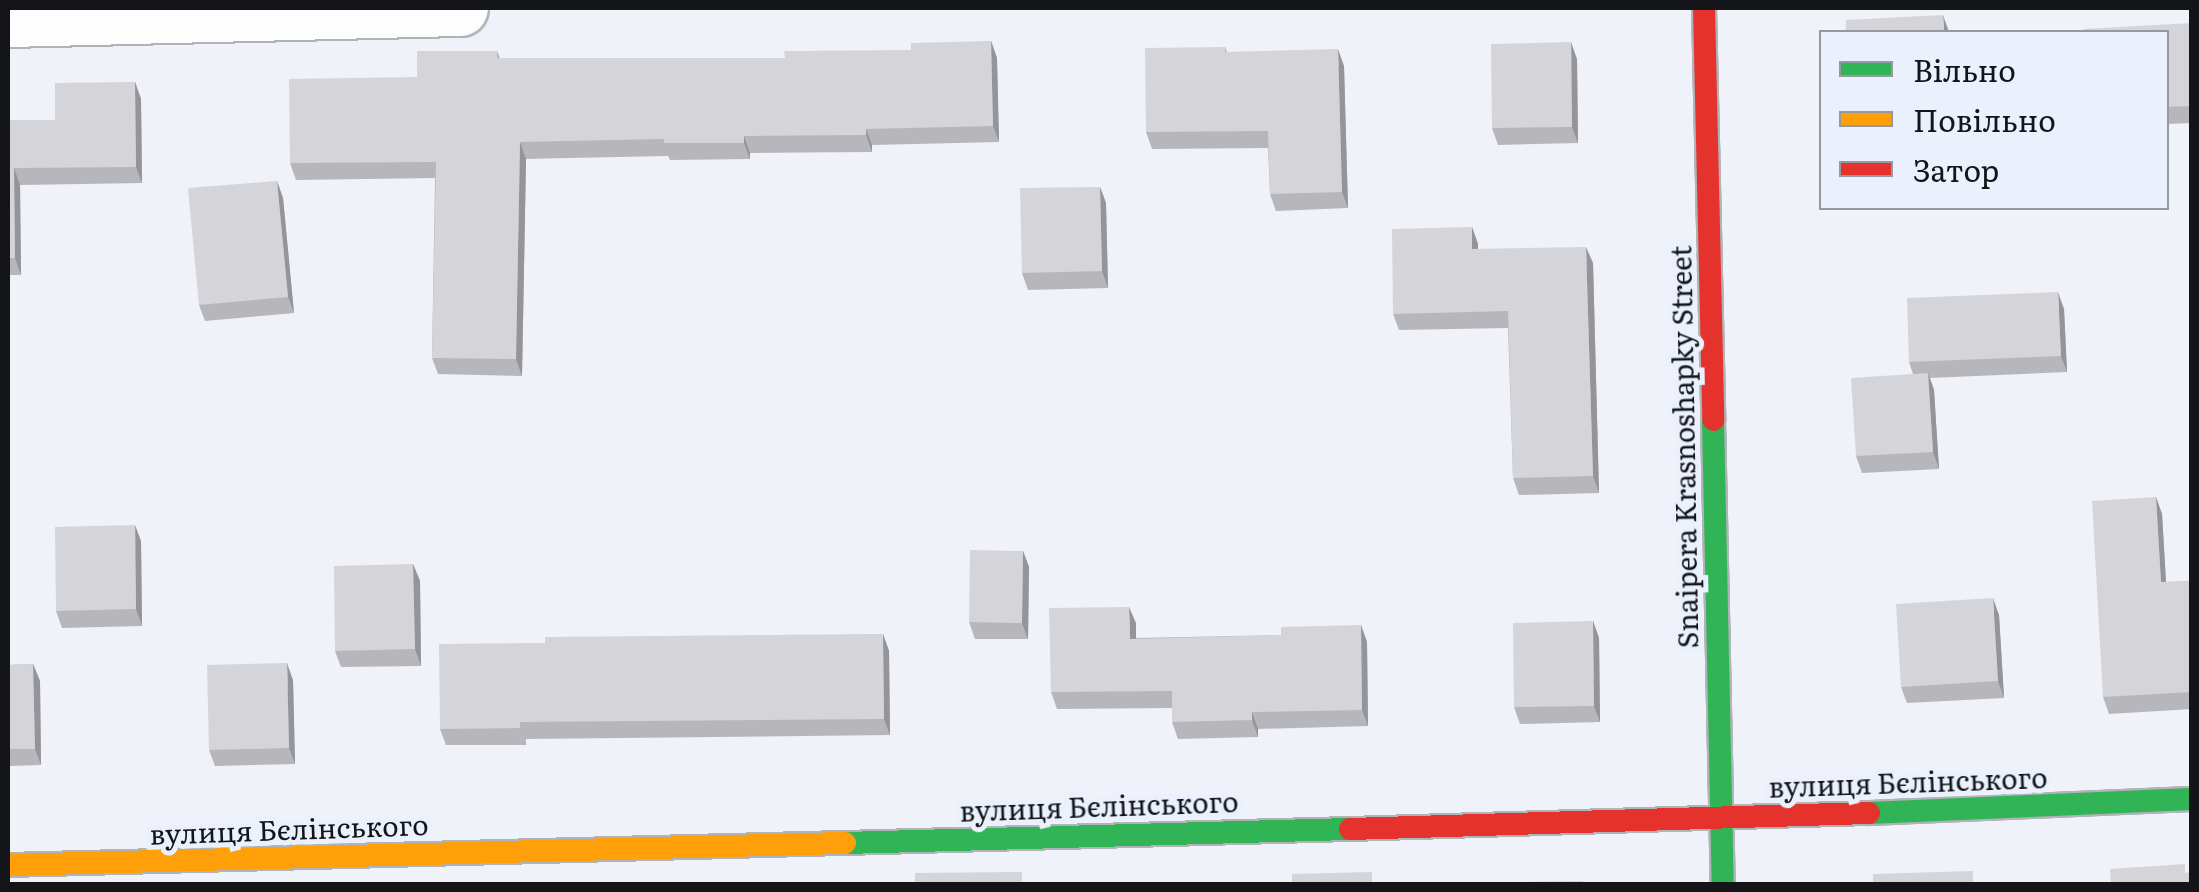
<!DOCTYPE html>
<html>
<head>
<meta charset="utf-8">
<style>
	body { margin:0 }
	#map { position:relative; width:2199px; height:892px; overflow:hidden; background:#eff2f8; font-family:Literata,serif }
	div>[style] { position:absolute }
	.roads { filter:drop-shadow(2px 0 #b0b3b7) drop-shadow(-2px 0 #b0b3b7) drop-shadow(0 2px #b0b3b7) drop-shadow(0 -2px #b0b3b7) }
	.street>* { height:55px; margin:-27.5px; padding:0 27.5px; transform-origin:27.5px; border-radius:27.5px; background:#fdfdfe }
	.fast>* { height:22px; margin:-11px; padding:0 11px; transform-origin:11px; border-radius:11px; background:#30b455 }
	.slow>* { height:22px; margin:-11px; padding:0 11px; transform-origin:11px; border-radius:11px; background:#ff9f0a }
	.jam>* { height:22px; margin:-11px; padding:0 11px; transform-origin:11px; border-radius:11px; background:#e5322d }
	.wall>* { inset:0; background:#b7b6bb }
	.shaded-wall>* { inset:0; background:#959498 }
	.building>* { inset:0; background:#d5d4d9 }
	span { translate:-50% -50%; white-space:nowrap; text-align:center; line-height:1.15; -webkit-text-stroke:10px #ebf1fc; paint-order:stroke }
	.street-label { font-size:28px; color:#131519 }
	.frame { position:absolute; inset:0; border:10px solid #131519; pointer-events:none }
	.legend { position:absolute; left:1819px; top:30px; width:350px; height:180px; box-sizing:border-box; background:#ebf1fc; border:2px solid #9599a1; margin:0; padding:12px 18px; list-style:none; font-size:30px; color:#131519 }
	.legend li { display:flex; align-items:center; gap:20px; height:50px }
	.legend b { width:50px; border:2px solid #9599a1 }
</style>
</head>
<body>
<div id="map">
	<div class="roads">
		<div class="street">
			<i style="left:8px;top:19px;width:452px;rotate:-1.4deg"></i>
		</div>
		<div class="fast">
			<i style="left:1713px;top:420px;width:464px;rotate:88.8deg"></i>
			<i style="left:1869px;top:813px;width:323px;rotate:-2.5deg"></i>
			<i style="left:845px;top:843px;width:505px;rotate:-1.59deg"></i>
		</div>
		<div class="slow">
			<i style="left:8px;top:865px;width:837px;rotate:-1.51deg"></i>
		</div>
		<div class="jam">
			<i style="left:1704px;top:8px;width:412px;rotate:88.7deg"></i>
			<i style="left:1350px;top:829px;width:519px;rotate:-1.77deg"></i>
		</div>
	</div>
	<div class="wall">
		<i style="clip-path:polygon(2192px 23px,2192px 123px,2166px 124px,2166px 32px)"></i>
		<i style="clip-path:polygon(991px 41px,997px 58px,999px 142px,872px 145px,872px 152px,750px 153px,750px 159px,670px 160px,668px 156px,526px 159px,522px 376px,438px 374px,432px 358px,435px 178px,296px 180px,290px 163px,417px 77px,497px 51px,500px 58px,785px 58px,911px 50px)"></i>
		<i style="clip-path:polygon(1225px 47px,1227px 52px,1344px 66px,1348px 208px,1276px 211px,1270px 194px,1268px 148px,1152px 149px,1146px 132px)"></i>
		<i style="clip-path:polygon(1577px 59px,1578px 143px,1498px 145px,1492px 128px)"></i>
		<i style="clip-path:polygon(135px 82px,141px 99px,142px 183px,20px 185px,21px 275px,8px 275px,8px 120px,55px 120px)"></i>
		<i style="clip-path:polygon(277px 181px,283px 198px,294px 313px,205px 321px,199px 305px)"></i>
		<i style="clip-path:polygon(1100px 187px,1106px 203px,1108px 288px,1028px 290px,1022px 273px)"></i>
		<i style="clip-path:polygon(1472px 227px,1478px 244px,1478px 249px,1593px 263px,1599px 493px,1519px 495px,1513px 478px,1508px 328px,1399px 330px,1393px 314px)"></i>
		<i style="clip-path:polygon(2064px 309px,2067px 372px,1930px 378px,1934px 390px,1939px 469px,1862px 473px,1856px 456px,1913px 374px,1909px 362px)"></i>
		<i style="clip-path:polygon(2156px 497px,2162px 514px,2166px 582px,2192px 581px,2192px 709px,2109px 714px,2103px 697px)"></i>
		<i style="clip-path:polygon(141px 541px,142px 626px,62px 628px,56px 611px)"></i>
		<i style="clip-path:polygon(1023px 551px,1029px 567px,1028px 639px,975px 639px,969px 622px)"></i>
		<i style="clip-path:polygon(413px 564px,420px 581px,421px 666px,341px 667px,335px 651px)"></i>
		<i style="clip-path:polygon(1999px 615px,2004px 698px,1907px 703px,1901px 687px)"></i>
		<i style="clip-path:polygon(1593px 621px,1599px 638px,1600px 722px,1520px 724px,1514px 707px)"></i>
		<i style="clip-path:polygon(1136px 623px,1136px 638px,1281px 635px,1361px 625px,1367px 642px,1368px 726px,1258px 729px,1258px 737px,1178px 739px,1172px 722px,1172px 708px,1057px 709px,1051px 692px)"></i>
		<i style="clip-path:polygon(883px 634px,889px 651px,890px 735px,526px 739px,526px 745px,446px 745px,440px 729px,545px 643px)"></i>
		<i style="clip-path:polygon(33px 664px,40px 681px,41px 765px,8px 766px,8px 665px)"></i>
		<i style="clip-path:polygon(293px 680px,295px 764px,215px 766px,209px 750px)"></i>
	</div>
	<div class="shaded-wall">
		<i style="clip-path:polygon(1943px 15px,1949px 32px,1944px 32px)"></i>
		<i style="clip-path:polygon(991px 41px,997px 58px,999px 142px,993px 126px)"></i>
		<i style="clip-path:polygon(1571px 42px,1577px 59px,1578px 143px,1572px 127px)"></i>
		<i style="clip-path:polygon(1338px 49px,1344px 66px,1348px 208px,1342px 192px)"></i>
		<i style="clip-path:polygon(135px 82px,141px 99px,142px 183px,136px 167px)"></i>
		<i style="clip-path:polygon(866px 129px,872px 145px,872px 152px,866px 135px)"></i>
		<i style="clip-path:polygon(744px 136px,750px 153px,750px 159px,744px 143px)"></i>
		<i style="clip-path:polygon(520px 142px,526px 159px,522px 376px,516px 359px)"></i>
		<i style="clip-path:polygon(14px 168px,20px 185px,21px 275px,15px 258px)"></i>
		<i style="clip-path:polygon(277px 181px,283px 198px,294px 313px,288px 297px)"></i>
		<i style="clip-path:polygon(1100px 187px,1106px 203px,1108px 288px,1102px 271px)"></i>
		<i style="clip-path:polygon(1472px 227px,1478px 244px,1478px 266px,1472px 249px)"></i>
		<i style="clip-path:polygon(1586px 247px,1593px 263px,1599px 493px,1593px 476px)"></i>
		<i style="clip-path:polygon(2058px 292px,2064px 309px,2067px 372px,2061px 356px)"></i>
		<i style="clip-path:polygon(1928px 373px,1934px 390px,1939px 469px,1933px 452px)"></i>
		<i style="clip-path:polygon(2156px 497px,2162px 514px,2167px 599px,2161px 582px)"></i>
		<i style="clip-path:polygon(135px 525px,141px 541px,142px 626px,136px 609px)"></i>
		<i style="clip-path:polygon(1023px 551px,1029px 567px,1028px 639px,1022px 623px)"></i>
		<i style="clip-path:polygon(413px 564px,420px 581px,421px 666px,415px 649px)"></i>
		<i style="clip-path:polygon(1993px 598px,1999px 615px,2004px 698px,1998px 681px)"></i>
		<i style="clip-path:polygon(1129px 607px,1136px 623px,1136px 655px,1130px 639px)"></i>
		<i style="clip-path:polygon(1593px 621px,1599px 638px,1600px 722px,1594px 706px)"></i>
		<i style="clip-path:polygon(1361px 625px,1367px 642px,1368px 726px,1362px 710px)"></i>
		<i style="clip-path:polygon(883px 634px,889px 651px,890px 735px,884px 719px)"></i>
		<i style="clip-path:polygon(287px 663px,293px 680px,295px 764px,289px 748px)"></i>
		<i style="clip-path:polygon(33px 664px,40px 681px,41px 765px,35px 749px)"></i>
		<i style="clip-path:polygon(1252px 712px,1258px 729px,1258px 737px,1252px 720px)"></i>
	</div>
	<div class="building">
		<i style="clip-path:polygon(1943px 15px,1944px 32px,1846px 32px,1846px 20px)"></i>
		<i style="clip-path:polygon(2192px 23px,2192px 106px,2166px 107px,2166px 32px,2085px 32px,2084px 29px)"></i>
		<i style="clip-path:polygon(991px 41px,993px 126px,866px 129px,866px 135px,744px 136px,744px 143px,664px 143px,664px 139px,520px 142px,516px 359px,432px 358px,436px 162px,290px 163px,289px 79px,417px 77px,417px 51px,497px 51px,497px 58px,785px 58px,784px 51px,911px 50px,911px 43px)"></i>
		<i style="clip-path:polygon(1571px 42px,1572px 127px,1492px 128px,1491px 44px)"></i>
		<i style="clip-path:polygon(1225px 47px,1225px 52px,1338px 49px,1342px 192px,1270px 194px,1268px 131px,1146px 132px,1145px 48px)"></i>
		<i style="clip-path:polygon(135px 82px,136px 167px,14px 168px,15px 258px,8px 258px,8px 120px,55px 120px,55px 83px)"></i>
		<i style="clip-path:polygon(277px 181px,288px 297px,199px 305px,188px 188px)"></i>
		<i style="clip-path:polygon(1100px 187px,1102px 271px,1022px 273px,1020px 188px)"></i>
		<i style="clip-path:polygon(1472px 227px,1472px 249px,1586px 247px,1593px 476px,1513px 478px,1508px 311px,1393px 314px,1392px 229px)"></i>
		<i style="clip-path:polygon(2058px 292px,2061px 356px,1909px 362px,1907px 298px)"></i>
		<i style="clip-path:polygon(1928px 373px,1933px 452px,1856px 456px,1851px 378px)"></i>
		<i style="clip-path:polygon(2156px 497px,2161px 582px,2192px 581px,2192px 692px,2103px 697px,2092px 501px)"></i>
		<i style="clip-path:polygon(135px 525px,136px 609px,56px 611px,55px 527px)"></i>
		<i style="clip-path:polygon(970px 550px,1023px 551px,1022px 623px,969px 622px)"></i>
		<i style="clip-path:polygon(413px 564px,415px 649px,335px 651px,334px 566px)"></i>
		<i style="clip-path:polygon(1993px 598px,1998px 681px,1901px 687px,1896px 604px)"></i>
		<i style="clip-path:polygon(1129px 607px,1130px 639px,1281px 635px,1281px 627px,1361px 625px,1362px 710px,1252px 712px,1252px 720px,1172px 722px,1172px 691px,1051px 692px,1049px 608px)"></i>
		<i style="clip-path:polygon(1593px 621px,1594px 706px,1514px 707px,1513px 623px)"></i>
		<i style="clip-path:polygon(883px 634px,884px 719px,520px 722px,520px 728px,440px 729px,439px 644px,545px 643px,545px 637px)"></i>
		<i style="clip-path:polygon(287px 663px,289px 748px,209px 750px,207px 665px)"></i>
		<i style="clip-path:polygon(33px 664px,35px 749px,8px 749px,8px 665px)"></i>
		<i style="clip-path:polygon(2185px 864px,2185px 873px,2192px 872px,2192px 884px,2111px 884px,2110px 869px)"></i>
		<i style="clip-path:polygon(1973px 871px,1973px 884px,1873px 884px,1873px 874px)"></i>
		<i style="clip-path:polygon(1022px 872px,1022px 884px,915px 884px,915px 873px)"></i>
		<i style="clip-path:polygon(1372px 872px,1372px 884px,1292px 884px,1292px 874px)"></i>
		<i style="clip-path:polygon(1583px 881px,1583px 884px,1503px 884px,1503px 882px)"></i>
	</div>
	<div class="street-label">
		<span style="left:1683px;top:447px;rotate:-91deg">Snaipera Krasnoshapky Street</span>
		<span style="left:1908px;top:781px;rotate:-2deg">вулиця Бєлінського</span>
		<span style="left:1099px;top:805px;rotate:-2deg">вулиця Бєлінського</span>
		<span style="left:289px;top:828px;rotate:-2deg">вулиця Бєлінського</span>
	</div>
	<div class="frame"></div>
	<ul class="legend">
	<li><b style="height:12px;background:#30b455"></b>Вільно</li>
	<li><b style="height:12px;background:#ff9f0a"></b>Повільно</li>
	<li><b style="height:12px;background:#e5322d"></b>Затор</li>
	</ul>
</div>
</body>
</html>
